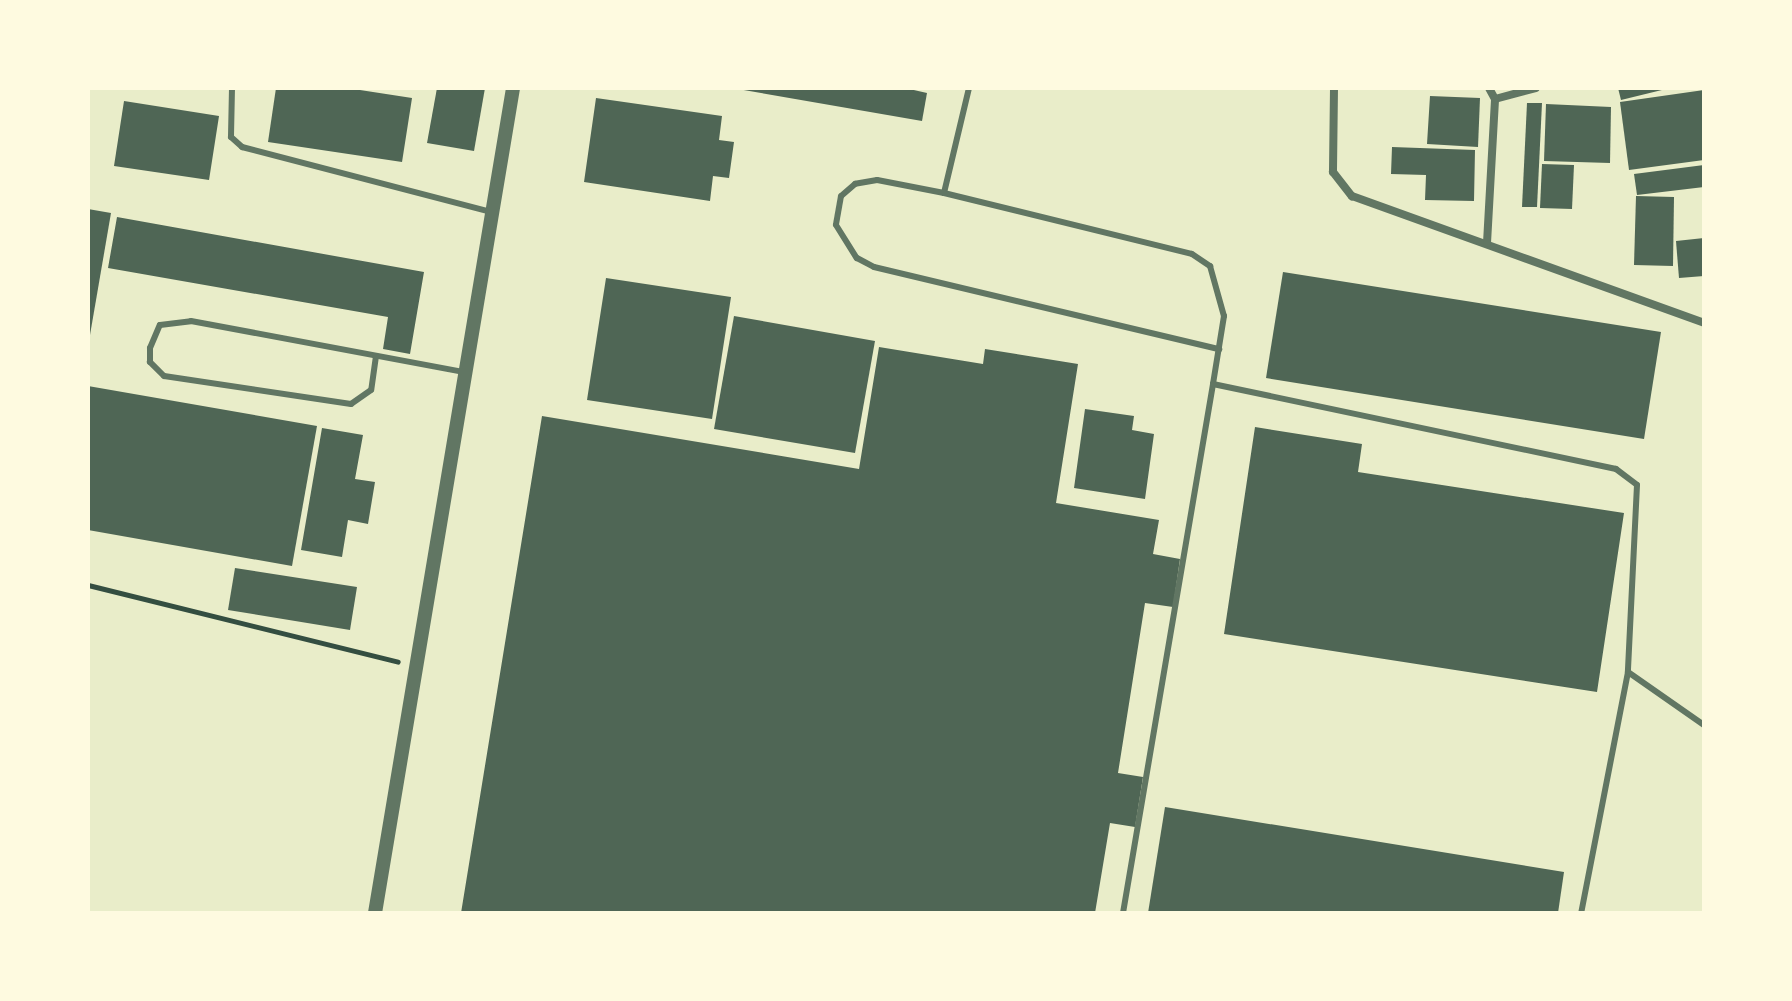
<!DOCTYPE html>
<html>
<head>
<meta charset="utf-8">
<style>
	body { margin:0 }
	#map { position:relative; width:1792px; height:1001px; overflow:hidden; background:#e9edc9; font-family:"Asap Condensed",sans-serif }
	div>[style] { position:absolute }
	.building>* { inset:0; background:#4f6655 }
	.path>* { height:5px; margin:-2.5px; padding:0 2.5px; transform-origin:2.5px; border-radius:2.5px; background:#344e41 }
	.service>* { height:6px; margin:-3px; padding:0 3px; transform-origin:3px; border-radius:3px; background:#617663 }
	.minor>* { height:8px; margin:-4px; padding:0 4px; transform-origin:4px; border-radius:4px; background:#617663 }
	.tertiary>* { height:14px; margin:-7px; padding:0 7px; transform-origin:7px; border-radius:7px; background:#617663 }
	span { translate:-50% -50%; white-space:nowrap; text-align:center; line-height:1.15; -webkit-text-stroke:8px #fefae0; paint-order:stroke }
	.frame { position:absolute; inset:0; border:90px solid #fefae0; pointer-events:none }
</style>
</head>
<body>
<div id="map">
	<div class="building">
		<i style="clip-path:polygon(276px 88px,347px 88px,412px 98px,402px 162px,268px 142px)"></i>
		<i style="clip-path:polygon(437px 88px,485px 88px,474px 151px,427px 143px)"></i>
		<i style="clip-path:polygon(732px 88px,905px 88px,927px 93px,922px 121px)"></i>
		<i style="clip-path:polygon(1618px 88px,1666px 88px,1666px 89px,1621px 100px)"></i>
		<i style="clip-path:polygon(1704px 90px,1704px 160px,1629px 170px,1620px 102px)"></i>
		<i style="clip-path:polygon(1430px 96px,1480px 98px,1478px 147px,1427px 144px)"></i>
		<i style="clip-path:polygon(596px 98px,722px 116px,719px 140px,734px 142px,729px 178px,713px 176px,710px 201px,584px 182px)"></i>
		<i style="clip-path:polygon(124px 101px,219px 116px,209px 180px,114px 166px)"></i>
		<i style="clip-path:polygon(1527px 103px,1542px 103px,1537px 207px,1522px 207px)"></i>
		<i style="clip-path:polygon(1546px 104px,1611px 107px,1610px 163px,1544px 161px)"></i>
		<i style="clip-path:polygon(1392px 147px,1475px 150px,1474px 201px,1425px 200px,1426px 175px,1391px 174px)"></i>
		<i style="clip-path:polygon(1542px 164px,1574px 165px,1572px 209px,1540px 208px)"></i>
		<i style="clip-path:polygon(1704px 165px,1704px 187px,1637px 195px,1634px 174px)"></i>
		<i style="clip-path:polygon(1636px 196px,1674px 197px,1673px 266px,1634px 265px)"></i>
		<i style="clip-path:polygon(88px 209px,111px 213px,90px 335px,88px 335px)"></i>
		<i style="clip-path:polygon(117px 217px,424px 272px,410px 354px,383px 349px,388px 317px,108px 268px)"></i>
		<i style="clip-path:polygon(1704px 238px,1704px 276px,1679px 278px,1676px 241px)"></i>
		<i style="clip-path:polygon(1283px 272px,1661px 332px,1644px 439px,1266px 378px)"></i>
		<i style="clip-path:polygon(606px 278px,731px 297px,712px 419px,587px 400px)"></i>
		<i style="clip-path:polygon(734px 316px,875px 341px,855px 453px,714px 429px)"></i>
		<i style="clip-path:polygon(879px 347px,983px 364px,985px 349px,1078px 364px,1056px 503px,1159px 520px,1153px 554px,1180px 559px,1173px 607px,1145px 603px,1118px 773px,1143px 777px,1135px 827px,1110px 823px,1095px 913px,461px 913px,542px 416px,859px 469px)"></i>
		<i style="clip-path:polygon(88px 386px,317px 426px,292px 566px,88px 530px)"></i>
		<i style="clip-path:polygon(1085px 409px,1134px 416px,1132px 430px,1154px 434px,1145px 499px,1074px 488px)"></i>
		<i style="clip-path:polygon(1255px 427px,1362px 444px,1358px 472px,1624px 513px,1597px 692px,1224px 634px)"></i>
		<i style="clip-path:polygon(322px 428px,363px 435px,355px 479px,375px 482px,368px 524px,348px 520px,342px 557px,301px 550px)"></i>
		<i style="clip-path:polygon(235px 568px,357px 587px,350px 630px,228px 610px)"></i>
		<i style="clip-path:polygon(1165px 807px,1564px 872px,1558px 913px,1148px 913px)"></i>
	</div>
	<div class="path">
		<i style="left:88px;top:585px;width:319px;rotate:13.9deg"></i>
	</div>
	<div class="service">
		<i style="left:232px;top:88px;width:49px;rotate:91.2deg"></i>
		<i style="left:231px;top:137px;width:15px;rotate:42deg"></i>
		<i style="left:242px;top:147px;width:258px;rotate:14.6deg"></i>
		<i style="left:969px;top:88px;width:108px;rotate:103.4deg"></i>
		<i style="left:944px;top:193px;width:255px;rotate:13.8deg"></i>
		<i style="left:1192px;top:254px;width:22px;rotate:34deg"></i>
		<i style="left:1210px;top:266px;width:52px;rotate:74.4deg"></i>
		<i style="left:1224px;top:316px;width:69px;rotate:99.2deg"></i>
		<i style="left:944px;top:193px;width:68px;rotate:-169deg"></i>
		<i style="left:877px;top:180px;width:22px;rotate:170deg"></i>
		<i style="left:855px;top:184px;width:18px;rotate:139deg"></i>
		<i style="left:841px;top:196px;width:29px;rotate:100deg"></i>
		<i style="left:836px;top:225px;width:39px;rotate:58deg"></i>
		<i style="left:857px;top:258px;width:19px;rotate:28deg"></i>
		<i style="left:874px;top:267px;width:355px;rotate:13.4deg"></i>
		<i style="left:376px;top:356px;width:34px;rotate:98deg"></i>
		<i style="left:371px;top:390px;width:24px;rotate:145deg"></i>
		<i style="left:351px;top:404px;width:189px;rotate:-171.5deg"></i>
		<i style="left:164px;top:376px;width:20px;rotate:-135deg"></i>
		<i style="left:150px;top:362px;width:14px;rotate:-90deg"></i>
		<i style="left:150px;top:348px;width:25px;rotate:-67deg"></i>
		<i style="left:160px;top:325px;width:31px;rotate:-7deg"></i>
		<i style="left:191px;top:321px;width:278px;rotate:10.6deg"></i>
		<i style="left:1628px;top:672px;width:93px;rotate:34.9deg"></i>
		<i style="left:1123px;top:913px;width:537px;rotate:-80.34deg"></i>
		<i style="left:1213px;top:384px;width:412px;rotate:11.9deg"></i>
		<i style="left:1616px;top:469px;width:26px;rotate:37deg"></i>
		<i style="left:1637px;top:485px;width:187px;rotate:92.8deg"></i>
		<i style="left:1628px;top:672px;width:246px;rotate:101deg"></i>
	</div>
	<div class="minor">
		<i style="left:1334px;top:88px;width:84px;rotate:90.7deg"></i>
		<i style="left:1333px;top:172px;width:31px;rotate:52deg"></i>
		<i style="left:1352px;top:196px;width:374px;rotate:19.8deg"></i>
		<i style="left:1495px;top:99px;width:42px;rotate:-15deg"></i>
		<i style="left:1487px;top:243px;width:144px;rotate:-86.8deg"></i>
		<i style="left:1495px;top:99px;width:13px;rotate:-119deg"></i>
	</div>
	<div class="tertiary">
		<i style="left:375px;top:913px;width:836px;rotate:-80.5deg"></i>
	</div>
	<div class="frame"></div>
</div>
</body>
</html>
